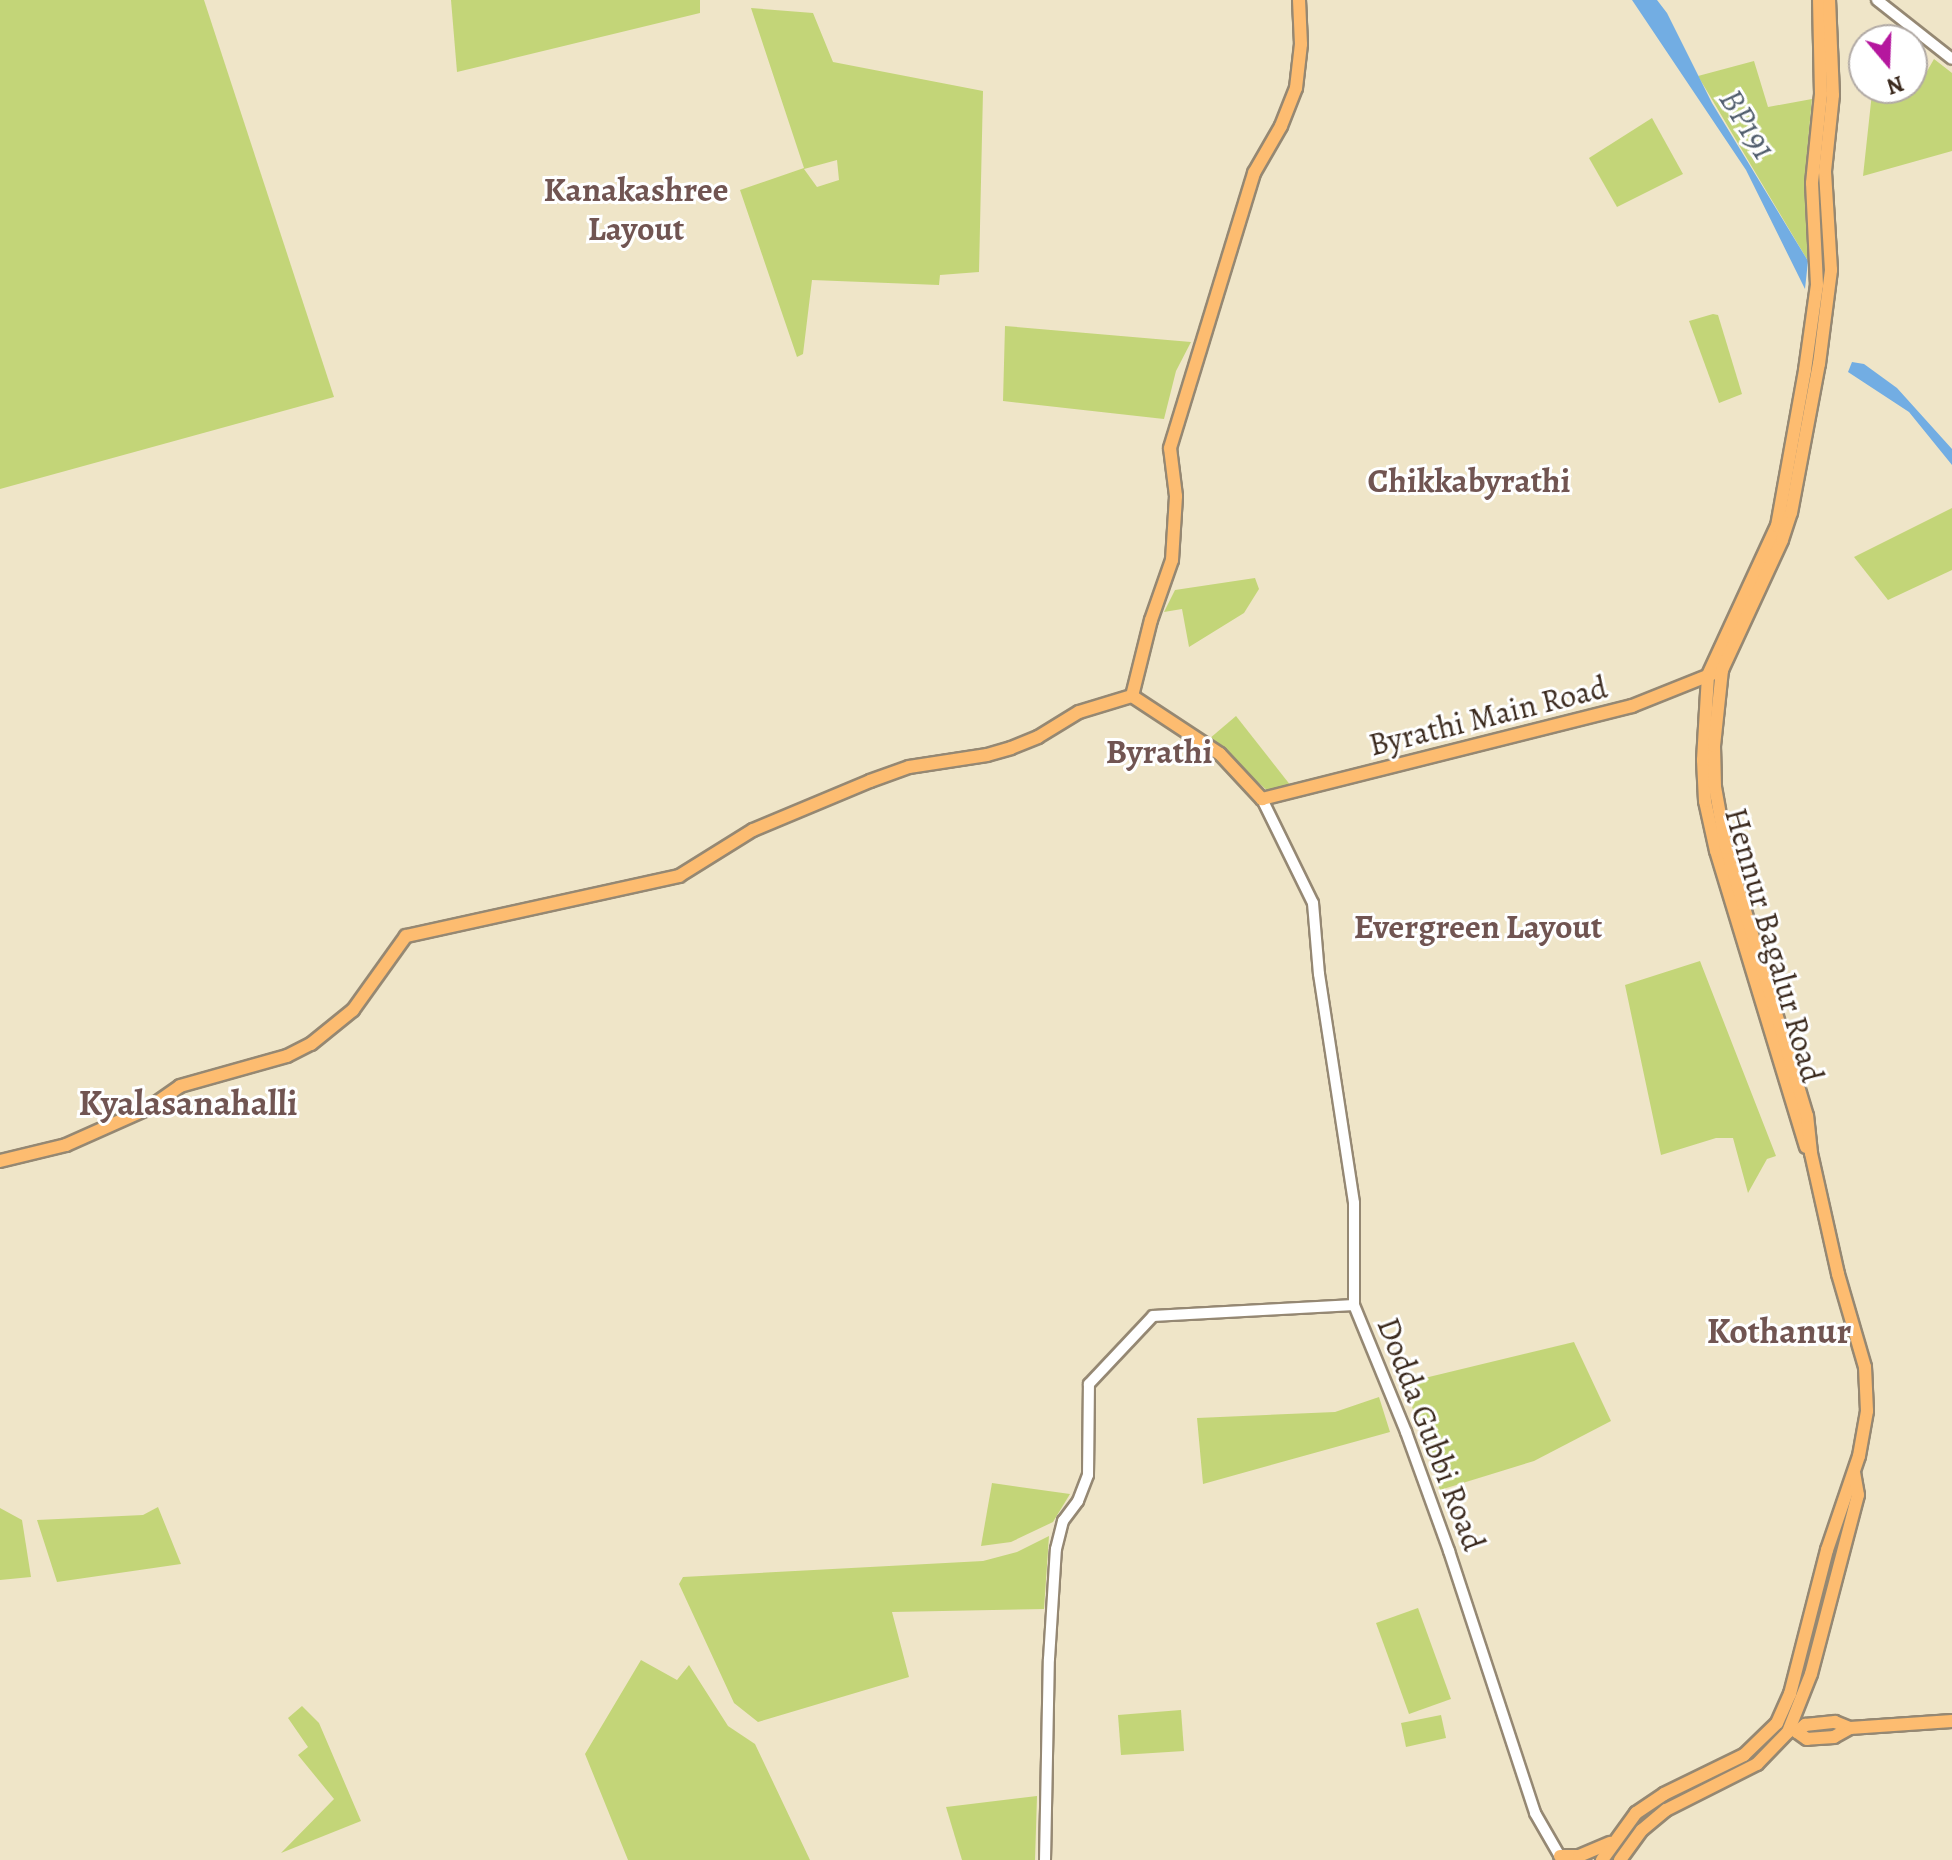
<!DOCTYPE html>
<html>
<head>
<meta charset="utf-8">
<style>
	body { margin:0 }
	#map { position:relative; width:1952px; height:1860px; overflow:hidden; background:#efe5c8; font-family:Alegreya,serif }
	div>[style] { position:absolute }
	.green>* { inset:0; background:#c3d578 }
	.water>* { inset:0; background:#72ade3 }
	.roads { filter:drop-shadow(2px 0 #958873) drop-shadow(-2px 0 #958873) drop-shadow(0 2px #958873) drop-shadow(0 -2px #958873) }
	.minor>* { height:10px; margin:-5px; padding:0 5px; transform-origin:5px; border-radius:5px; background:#fff }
	.major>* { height:12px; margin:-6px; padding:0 6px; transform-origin:6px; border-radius:6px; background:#fdbc70 }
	span { translate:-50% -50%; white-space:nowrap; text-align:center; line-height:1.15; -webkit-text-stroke:6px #fff; paint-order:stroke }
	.street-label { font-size:32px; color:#3b2a1e }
	.water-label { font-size:34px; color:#515e6d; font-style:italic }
	.neighbourhood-label { font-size:34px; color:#715552; font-weight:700 }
	.quarter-label { font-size:36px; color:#715552; font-weight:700 }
	.north { position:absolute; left:1848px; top:24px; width:80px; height:80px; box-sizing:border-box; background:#fff; border:2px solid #b1aaa5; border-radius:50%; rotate:161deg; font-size:22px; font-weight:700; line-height:32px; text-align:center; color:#3b2a1e }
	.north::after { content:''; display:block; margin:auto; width:28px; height:36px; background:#b5179e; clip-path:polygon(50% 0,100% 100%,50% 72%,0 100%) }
</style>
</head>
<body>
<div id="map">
	<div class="green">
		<i style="clip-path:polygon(0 0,204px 0,334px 397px,0 489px)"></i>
		<i style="clip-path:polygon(451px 0,700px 0,700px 13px,457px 72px)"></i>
		<i style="clip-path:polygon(evenodd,751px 8px,813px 13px,833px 62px,983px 91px,979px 272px,940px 275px,939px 285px,812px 280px,803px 354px,797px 357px,740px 190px,804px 168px,751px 8px,837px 160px,839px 180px,817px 187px,804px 169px,837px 160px)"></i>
		<i style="clip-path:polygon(1934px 59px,1952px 73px,1952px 151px,1863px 176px,1872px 93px,1885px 88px,1912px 88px,1912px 78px,1926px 73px)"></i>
		<i style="clip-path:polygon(1754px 61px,1768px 107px,1812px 99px,1804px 184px,1808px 261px,1698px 76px)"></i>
		<i style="clip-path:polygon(1652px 118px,1683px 174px,1617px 207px,1589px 158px)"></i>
		<i style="clip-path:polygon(1713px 314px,1718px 315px,1742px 394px,1719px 403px,1689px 321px)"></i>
		<i style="clip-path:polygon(1005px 326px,1191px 342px,1176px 371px,1164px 419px,1003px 401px)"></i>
		<i style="clip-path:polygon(1952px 508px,1952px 570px,1888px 600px,1854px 557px)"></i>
		<i style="clip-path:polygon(1255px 578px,1259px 589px,1244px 613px,1189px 647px,1182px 609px,1164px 612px,1175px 590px)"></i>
		<i style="clip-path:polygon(1236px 716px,1291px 786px,1269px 792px,1209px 739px)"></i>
		<i style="clip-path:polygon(1700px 961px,1776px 1156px,1767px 1159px,1748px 1193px,1733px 1138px,1716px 1138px,1661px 1155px,1625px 985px)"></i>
		<i style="clip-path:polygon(1574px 1342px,1611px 1421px,1534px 1461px,1440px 1490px,1404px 1383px)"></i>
		<i style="clip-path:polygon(1379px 1397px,1390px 1432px,1203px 1484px,1197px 1418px,1335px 1412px)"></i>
		<i style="clip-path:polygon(992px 1483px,1070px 1494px,1053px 1522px,1011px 1542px,981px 1546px)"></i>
		<i style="clip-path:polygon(158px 1507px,181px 1564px,57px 1582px,37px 1520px,143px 1515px)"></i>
		<i style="clip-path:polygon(0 1508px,22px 1520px,31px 1577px,0 1580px)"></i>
		<i style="clip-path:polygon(1049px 1536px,1044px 1609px,892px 1612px,909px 1677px,758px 1722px,734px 1703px,679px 1584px,683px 1577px,983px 1561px,1017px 1552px)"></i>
		<i style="clip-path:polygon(1418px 1608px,1451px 1699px,1409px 1714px,1376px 1623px)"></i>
		<i style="clip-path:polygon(641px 1660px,677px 1680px,689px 1665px,728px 1726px,755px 1744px,810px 1860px,628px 1860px,585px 1754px)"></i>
		<i style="clip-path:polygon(302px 1706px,319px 1723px,361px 1821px,281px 1853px,334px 1799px,298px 1755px,308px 1747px,288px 1718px)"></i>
		<i style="clip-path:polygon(1181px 1710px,1184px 1751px,1121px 1755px,1118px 1715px)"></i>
		<i style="clip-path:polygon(1441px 1715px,1446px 1738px,1406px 1747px,1401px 1723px)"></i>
		<i style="clip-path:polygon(1037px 1796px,1035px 1860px,962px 1860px,946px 1807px)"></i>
	</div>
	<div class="water">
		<i style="clip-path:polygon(1632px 0,1657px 0,1667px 13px,1712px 103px,1808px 261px,1805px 289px,1746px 170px)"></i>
		<i style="clip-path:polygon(1852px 362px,1864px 364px,1897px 388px,1952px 449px,1952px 465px,1909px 412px,1848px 372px)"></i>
	</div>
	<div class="roads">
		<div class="minor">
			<i style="left:1877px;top:0;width:95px;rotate:38.2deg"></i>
			<i style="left:1262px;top:799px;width:116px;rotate:63.9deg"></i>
			<i style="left:1313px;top:903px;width:71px;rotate:85.2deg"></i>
			<i style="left:1319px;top:974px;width:232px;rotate:81.3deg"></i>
			<i style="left:1354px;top:1203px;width:102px;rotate:90deg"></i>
			<i style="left:1354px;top:1305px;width:137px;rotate:67.7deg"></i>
			<i style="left:1406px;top:1432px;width:127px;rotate:70.1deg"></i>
			<i style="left:1449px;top:1551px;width:276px;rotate:71.8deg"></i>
			<i style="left:1535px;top:1813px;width:54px;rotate:60.1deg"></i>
			<i style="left:1045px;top:1860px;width:201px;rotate:-88.9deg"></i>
			<i style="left:1049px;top:1659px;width:110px;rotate:-86.4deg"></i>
			<i style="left:1056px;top:1549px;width:29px;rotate:-76deg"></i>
			<i style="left:1063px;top:1521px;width:25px;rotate:-53deg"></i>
			<i style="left:1078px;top:1501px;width:28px;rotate:-69deg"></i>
			<i style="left:1088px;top:1475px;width:91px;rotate:-89.4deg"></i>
			<i style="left:1089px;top:1384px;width:93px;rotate:-46.7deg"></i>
			<i style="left:1153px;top:1316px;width:201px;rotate:-3.1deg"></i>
		</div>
		<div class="major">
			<i style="left:1132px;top:696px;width:78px;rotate:-76deg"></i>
			<i style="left:1151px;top:620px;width:64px;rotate:-70.7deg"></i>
			<i style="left:1172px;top:560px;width:64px;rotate:-86.4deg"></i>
			<i style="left:1176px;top:496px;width:48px;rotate:-97.1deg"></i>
			<i style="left:1170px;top:448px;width:288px;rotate:-73deg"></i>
			<i style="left:1254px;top:173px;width:54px;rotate:-60.1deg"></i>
			<i style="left:1281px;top:126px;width:41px;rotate:-68.5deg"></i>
			<i style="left:1296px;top:88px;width:44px;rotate:-83.5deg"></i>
			<i style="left:1301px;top:44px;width:44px;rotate:-92.6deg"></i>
			<i style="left:1806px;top:1147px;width:309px;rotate:-106.9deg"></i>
			<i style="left:1716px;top:851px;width:51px;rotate:-102.4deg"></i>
			<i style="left:1705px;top:801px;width:41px;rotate:-92.8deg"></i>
			<i style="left:1703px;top:760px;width:85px;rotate:-86.6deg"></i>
			<i style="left:1708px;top:675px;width:164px;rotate:-65.2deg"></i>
			<i style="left:1777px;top:526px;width:158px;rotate:-79.8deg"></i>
			<i style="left:1805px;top:370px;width:86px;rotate:-82deg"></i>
			<i style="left:1817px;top:285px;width:102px;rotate:-92.8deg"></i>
			<i style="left:1812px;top:183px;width:89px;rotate:-84.2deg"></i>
			<i style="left:1821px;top:94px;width:94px;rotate:-91.2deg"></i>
			<i style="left:0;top:1161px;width:68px;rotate:-13.6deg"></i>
			<i style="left:66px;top:1145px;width:91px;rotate:-24deg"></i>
			<i style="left:149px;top:1108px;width:38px;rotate:-35deg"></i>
			<i style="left:180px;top:1086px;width:111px;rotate:-15.7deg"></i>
			<i style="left:287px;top:1056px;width:27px;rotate:-27deg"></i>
			<i style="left:311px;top:1044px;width:54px;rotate:-39deg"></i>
			<i style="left:353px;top:1010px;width:91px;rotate:-54.4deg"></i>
			<i style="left:406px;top:936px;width:280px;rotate:-12.4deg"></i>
			<i style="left:679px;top:876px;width:87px;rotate:-31.9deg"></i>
			<i style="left:753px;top:830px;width:127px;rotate:-22.7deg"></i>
			<i style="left:870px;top:781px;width:41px;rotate:-19.7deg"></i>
			<i style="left:909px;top:767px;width:79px;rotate:-8.7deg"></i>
			<i style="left:987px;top:755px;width:25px;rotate:-16deg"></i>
			<i style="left:1011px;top:748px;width:29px;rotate:-22deg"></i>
			<i style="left:1038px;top:737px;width:48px;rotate:-31.4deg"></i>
			<i style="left:1079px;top:712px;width:55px;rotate:-16.8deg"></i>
			<i style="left:1132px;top:696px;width:105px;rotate:33.4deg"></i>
			<i style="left:1220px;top:754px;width:62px;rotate:47deg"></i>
			<i style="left:1262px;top:799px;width:382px;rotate:-14.1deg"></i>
			<i style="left:1632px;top:706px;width:97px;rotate:-21.8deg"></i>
			<i style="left:1850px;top:1728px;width:18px;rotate:151deg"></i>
			<i style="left:1834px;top:1737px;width:27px;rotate:176deg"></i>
			<i style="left:1807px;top:1739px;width:12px;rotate:-145deg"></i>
			<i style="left:1797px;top:1732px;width:11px;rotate:-41deg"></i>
			<i style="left:1805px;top:1725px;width:30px;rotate:-6deg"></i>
			<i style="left:1835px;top:1722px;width:16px;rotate:22deg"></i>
			<i style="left:1850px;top:1728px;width:102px;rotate:-3.9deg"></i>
			<i style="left:1560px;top:1856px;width:19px"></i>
			<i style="left:1579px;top:1856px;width:34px;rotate:-23deg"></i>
			<i style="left:1602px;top:1860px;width:58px;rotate:-54.1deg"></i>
			<i style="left:1636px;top:1813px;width:34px;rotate:-34deg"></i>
			<i style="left:1664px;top:1794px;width:89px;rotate:-26deg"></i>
			<i style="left:1744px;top:1755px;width:46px;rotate:-44.1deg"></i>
			<i style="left:1777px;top:1723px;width:32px;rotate:-66deg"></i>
			<i style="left:1790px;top:1694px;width:149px;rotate:-75.6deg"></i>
			<i style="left:1827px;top:1550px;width:99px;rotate:-71.2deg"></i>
			<i style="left:1859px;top:1456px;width:46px;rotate:-79.9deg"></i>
			<i style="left:1867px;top:1411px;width:44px;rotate:-92.6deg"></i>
			<i style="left:1865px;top:1367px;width:97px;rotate:-106.2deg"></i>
			<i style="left:1838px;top:1274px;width:124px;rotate:-102.6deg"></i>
			<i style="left:1811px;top:1153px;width:37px;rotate:-96deg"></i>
			<i style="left:1807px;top:1116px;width:280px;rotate:-106.8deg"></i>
			<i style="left:1726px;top:848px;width:62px;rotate:-100.2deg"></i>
			<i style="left:1715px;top:787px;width:41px;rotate:-91.4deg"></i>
			<i style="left:1714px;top:746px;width:76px;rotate:-84deg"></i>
			<i style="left:1722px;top:670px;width:143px;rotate:-65.2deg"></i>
			<i style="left:1782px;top:540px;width:28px;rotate:-72deg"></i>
			<i style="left:1791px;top:513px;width:152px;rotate:-79.4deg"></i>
			<i style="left:1819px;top:364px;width:95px;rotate:-82.7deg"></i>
			<i style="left:1831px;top:270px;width:99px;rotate:-93.5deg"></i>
			<i style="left:1825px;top:171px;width:76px;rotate:-84deg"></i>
			<i style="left:1833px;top:95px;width:95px;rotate:-92.4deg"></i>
			<i style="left:1620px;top:1860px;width:37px;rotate:-54deg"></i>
			<i style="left:1642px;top:1830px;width:31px;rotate:-40deg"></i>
			<i style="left:1666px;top:1810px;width:102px;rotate:-26.8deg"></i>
			<i style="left:1757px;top:1764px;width:45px;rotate:-45.9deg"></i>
			<i style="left:1788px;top:1732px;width:62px;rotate:-68.4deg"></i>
			<i style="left:1811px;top:1674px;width:185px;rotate:-75.3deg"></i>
			<i style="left:1858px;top:1495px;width:22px;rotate:-100deg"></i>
		</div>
	</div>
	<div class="street-label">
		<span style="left:1488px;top:716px;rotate:-14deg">Byrathi Main Road</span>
		<span style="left:1774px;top:945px;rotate:74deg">Hennur Bagalur Road</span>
		<span style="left:1431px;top:1434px;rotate:69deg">Dodda Gubbi Road</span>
	</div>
	<div class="water-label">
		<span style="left:1748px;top:124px;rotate:58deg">BP191</span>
	</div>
	<div class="neighbourhood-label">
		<span style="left:636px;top:209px">Kanakashree<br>Layout</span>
		<span style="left:1469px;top:481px">Chikkabyrathi</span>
		<span style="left:1159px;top:752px">Byrathi</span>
		<span style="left:1478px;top:927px">Evergreen Layout</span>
	</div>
	<div class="quarter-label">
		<span style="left:188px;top:1103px">Kyalasanahalli</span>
		<span style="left:1779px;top:1331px">Kothanur</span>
	</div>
	<div class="north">N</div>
</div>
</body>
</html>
